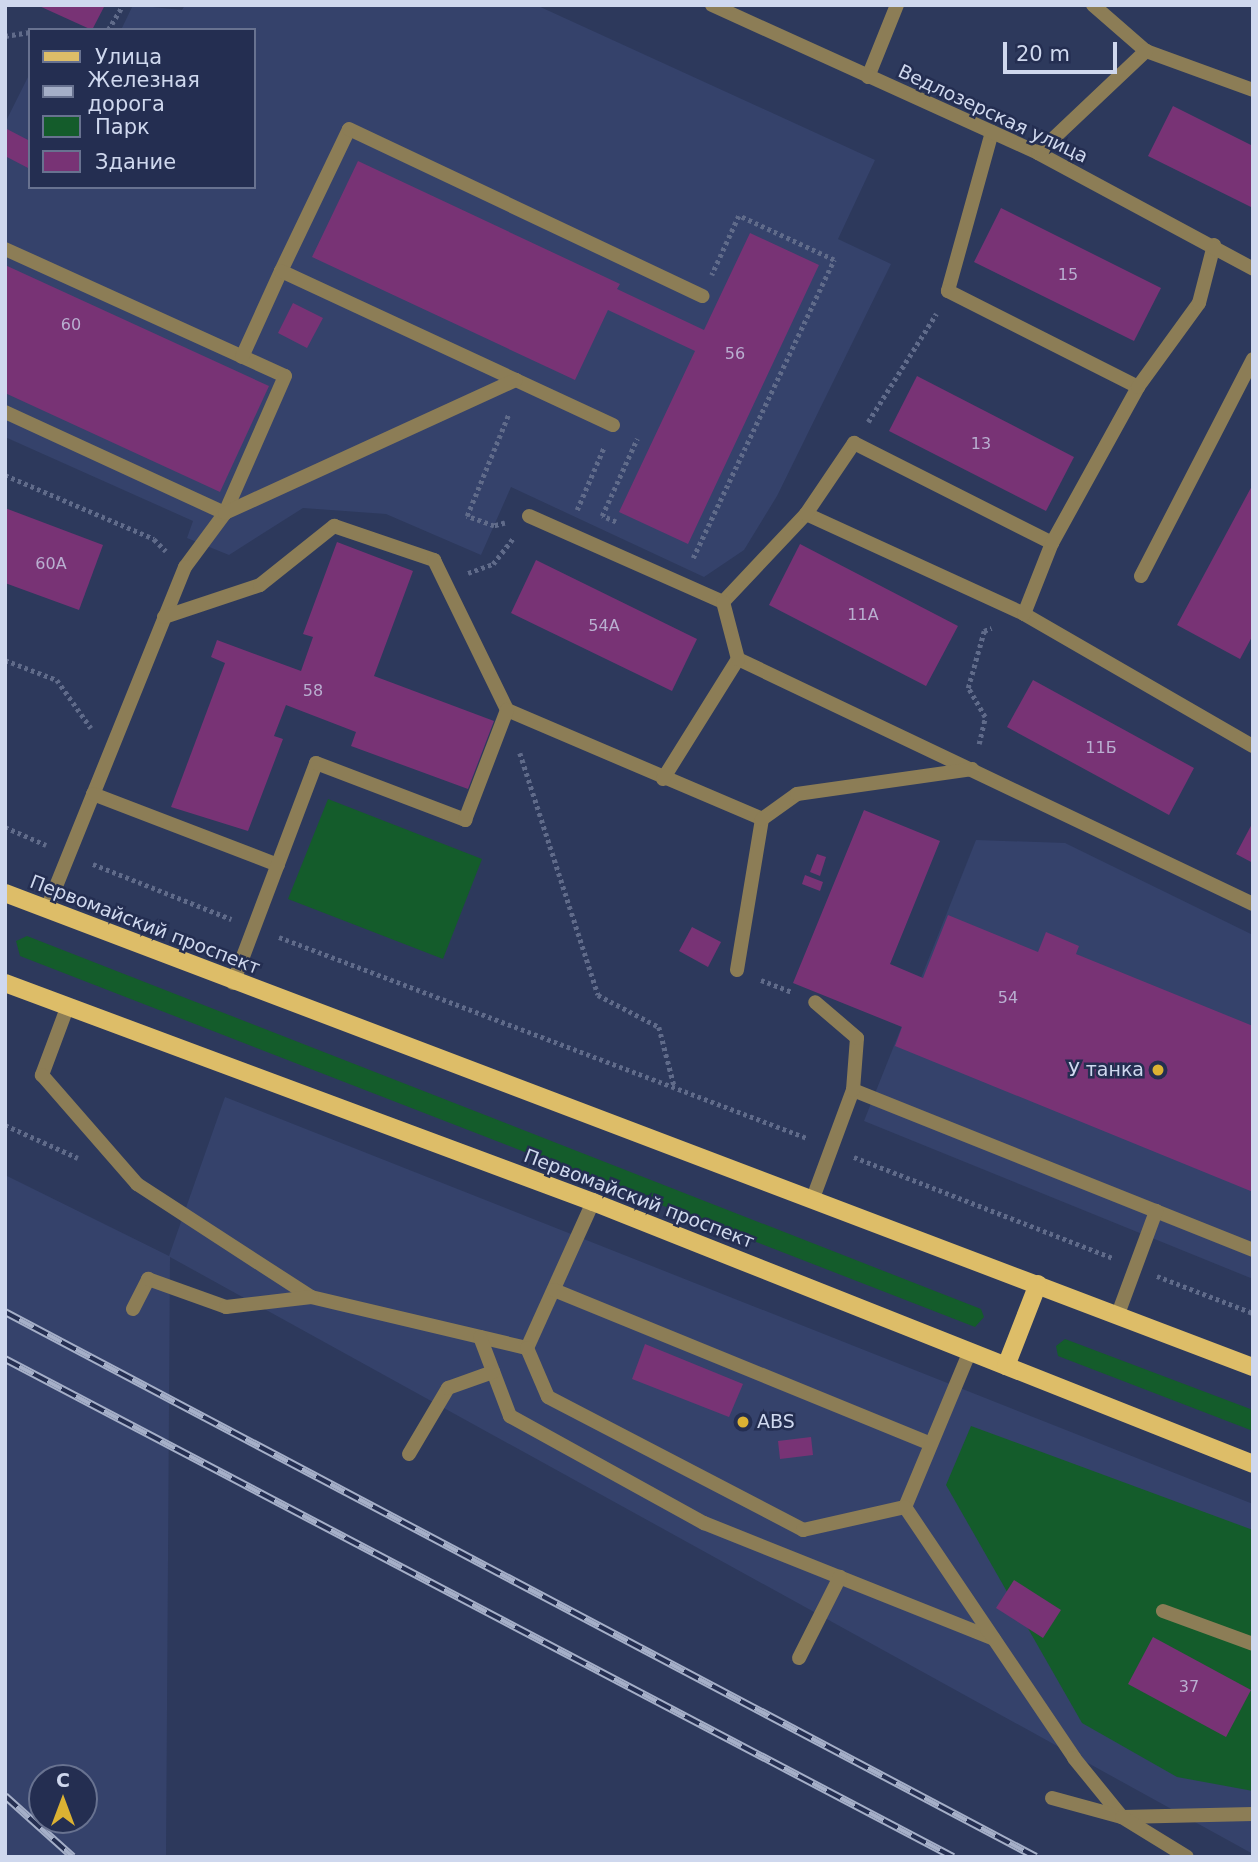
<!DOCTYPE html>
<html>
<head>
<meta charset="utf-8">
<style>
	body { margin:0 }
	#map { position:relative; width:1258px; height:1862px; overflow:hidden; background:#2d395c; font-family:"DejaVu Sans",sans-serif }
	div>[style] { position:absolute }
	.built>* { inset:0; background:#35426b }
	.green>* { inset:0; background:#145c2b }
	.building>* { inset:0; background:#783375 }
	.path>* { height:4.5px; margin-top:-2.25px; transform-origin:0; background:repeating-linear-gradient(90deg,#606b8a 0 3.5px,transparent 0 7px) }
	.service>* { height:14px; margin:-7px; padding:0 7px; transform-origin:7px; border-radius:7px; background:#8c7d56 }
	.minor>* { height:14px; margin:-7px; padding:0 7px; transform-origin:7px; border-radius:7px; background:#8c7d56 }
	.primary>* { height:18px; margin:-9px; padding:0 9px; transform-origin:9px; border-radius:9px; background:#ddbd68 }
	.rail>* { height:8px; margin-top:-4px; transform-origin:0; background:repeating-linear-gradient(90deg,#242e51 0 16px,#a5afc8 0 32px); box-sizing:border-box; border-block:2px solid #a5afc8 }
	.dots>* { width:19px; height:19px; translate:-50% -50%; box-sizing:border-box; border:4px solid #242e51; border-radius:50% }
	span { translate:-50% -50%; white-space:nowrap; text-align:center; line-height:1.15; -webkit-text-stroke:5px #242e51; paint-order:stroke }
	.number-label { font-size:16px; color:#b9afd0 }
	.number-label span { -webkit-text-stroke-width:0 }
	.street-label { font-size:19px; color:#cfd8ee }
	.poi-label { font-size:19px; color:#cfd8ee }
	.right { translate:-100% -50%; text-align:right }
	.left { translate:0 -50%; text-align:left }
	.frame { position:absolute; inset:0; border:7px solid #cfd8ee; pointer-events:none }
	.legend { position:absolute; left:28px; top:28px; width:228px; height:161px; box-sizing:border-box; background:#242e51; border:2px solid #687290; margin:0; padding:9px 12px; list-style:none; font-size:21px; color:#cfd8ee }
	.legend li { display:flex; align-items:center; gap:14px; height:35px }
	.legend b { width:35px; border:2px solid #687290 }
	.north { position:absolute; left:28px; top:1764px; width:70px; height:70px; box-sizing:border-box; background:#242e51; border:2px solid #687290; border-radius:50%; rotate:0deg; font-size:19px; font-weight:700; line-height:28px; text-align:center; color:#cfd8ee }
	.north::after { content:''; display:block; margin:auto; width:24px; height:32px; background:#dcb233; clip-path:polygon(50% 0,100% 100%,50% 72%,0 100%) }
	.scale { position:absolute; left:1003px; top:42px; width:114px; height:32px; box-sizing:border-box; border:4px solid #cfd8ee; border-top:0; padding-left:9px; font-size:21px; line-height:24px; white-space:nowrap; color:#cfd8ee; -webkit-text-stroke:5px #242e51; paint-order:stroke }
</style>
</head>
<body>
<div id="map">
	<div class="built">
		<i style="clip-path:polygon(133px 5px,182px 10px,185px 5px,536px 5px,875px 160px,838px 239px,891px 264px,777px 496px,744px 550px,704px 577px,511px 487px,481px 555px,386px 514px,303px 508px,229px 555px,187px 538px,193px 521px,5px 437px,5px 123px,30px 73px,30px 187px,254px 187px,254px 30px,121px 30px)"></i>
		<i style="clip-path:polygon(976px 840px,1065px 843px,1253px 935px,1253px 1279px,864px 1121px)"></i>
		<i style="clip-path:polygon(evenodd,225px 1097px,1253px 1504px,1253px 1854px,170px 1257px,166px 1857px,5px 1857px,5px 1175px,169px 1256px,225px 1097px,42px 1778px,84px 1778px,84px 1820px,42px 1820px,42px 1778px)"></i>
	</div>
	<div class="green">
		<i style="clip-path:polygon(328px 799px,482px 859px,443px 959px,288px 899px)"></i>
		<i style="clip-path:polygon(27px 936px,981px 1309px,984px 1317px,975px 1327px,20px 956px,16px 941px)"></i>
		<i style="clip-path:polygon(1065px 1339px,1253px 1410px,1253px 1431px,1058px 1356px,1056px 1346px)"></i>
		<i style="clip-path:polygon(971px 1426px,1253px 1530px,1253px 1791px,1177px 1777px,1082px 1723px,946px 1485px)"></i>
	</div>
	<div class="building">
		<i style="clip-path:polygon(37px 5px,105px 5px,92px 30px)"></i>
		<i style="clip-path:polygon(1173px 106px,1253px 146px,1253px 208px,1148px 156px)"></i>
		<i style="clip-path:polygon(5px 128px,30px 141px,30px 169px,5px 156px)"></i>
		<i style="clip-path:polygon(358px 161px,620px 284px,617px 289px,704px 330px,750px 233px,819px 265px,688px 544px,619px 512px,695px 351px,608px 310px,575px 380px,312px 257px)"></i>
		<i style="clip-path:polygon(1001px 208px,1161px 288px,1134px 341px,974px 262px)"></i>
		<i style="clip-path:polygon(5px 265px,269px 386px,220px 492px,5px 393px)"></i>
		<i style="clip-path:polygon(293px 303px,323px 318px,307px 348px,278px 333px)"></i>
		<i style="clip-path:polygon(917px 376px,1074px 457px,1046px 511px,889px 431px)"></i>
		<i style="clip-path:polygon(1253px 484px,1253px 635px,1240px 659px,1177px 625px)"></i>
		<i style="clip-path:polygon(5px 508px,103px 545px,79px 610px,5px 583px)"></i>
		<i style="clip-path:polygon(337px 542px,413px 571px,374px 676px,494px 721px,468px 789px,351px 746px,356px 732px,286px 705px,274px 736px,283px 739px,248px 831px,171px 807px,225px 663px,211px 657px,217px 640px,301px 671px,313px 637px,303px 634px)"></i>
		<i style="clip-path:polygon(800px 544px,958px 626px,926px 686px,769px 605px)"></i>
		<i style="clip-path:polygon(536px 560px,697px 639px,672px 691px,511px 613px)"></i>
		<i style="clip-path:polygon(1033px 680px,1194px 768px,1169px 815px,1007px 727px)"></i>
		<i style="clip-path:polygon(864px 810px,940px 841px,890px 964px,923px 978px,948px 915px,1038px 952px,1046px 932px,1079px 946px,1076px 954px,1253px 1026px,1253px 1192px,895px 1046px,902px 1027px,793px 983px)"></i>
		<i style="clip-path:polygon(1253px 822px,1253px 863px,1236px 854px)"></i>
		<i style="clip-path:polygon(817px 854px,826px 857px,820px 876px,810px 872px)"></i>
		<i style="clip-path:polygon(805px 875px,823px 882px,820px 891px,802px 884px)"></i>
		<i style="clip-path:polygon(692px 927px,721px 942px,708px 967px,679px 951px)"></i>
		<i style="clip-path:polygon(645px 1344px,743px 1384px,729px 1417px,632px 1379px)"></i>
		<i style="clip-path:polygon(811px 1437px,813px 1455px,780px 1459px,778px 1441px)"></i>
		<i style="clip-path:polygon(1014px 1580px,1061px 1610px,1043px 1638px,996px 1608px)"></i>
		<i style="clip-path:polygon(1153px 1637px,1251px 1690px,1226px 1737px,1128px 1684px)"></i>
	</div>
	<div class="path">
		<i style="left:108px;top:30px;width:29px;rotate:-59deg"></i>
		<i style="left:5px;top:36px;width:37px;rotate:-9deg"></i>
		<i style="left:868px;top:422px;width:128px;rotate:-57.8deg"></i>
		<i style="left:5px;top:475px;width:162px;rotate:23.2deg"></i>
		<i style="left:154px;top:539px;width:17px;rotate:45deg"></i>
		<i style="left:577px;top:510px;width:69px;rotate:-66.8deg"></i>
		<i style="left:616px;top:522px;width:15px;rotate:-157deg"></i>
		<i style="left:602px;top:516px;width:85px;rotate:-65.6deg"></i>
		<i style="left:505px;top:523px;width:11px;rotate:165deg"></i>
		<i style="left:494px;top:526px;width:29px;rotate:-160deg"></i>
		<i style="left:467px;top:516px;width:111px;rotate:-67.8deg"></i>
		<i style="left:693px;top:558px;width:330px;rotate:-64.7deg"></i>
		<i style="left:834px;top:260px;width:105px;rotate:-155.1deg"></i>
		<i style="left:739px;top:216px;width:65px;rotate:114.6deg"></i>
		<i style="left:468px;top:573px;width:27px;rotate:-20deg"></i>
		<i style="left:493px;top:564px;width:34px;rotate:-52deg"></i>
		<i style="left:5px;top:660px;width:56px;rotate:21deg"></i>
		<i style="left:57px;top:680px;width:59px;rotate:54.7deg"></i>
		<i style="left:979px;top:744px;width:28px;rotate:-77deg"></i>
		<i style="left:985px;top:717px;width:34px;rotate:-120deg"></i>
		<i style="left:968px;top:688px;width:59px;rotate:-74.3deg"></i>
		<i style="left:984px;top:631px;width:8px;rotate:-23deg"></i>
		<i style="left:520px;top:753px;width:254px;rotate:72.1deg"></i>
		<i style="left:598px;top:995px;width:69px;rotate:27.7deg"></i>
		<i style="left:659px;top:1027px;width:60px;rotate:75.5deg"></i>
		<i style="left:5px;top:827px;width:45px;rotate:23.7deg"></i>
		<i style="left:93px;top:864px;width:149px;rotate:21.7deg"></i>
		<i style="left:279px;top:937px;width:565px;rotate:20.84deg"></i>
		<i style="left:761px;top:980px;width:33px;rotate:21deg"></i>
		<i style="left:5px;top:1125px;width:80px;rotate:24.3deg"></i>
		<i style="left:854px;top:1157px;width:278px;rotate:21.3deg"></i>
		<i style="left:1157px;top:1276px;width:103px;rotate:21.1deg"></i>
	</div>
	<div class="service">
		<i style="left:1093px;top:5px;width:70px;rotate:41deg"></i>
		<i style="left:1146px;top:51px;width:114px;rotate:20deg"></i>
		<i style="left:868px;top:77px;width:78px;rotate:-68.1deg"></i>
		<i style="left:992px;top:132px;width:165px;rotate:105.5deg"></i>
		<i style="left:948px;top:291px;width:213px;rotate:26.8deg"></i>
		<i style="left:1038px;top:153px;width:149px;rotate:-43.4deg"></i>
		<i style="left:5px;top:249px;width:307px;rotate:24.4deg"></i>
		<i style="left:285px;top:376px;width:150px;rotate:113.7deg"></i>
		<i style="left:225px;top:513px;width:67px;rotate:126.5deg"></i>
		<i style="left:185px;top:567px;width:369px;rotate:112deg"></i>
		<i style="left:281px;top:271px;width:157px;rotate:-64.4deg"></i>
		<i style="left:349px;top:129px;width:391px;rotate:25.3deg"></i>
		<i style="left:242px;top:357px;width:94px;rotate:-65.6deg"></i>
		<i style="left:281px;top:271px;width:366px;rotate:24.9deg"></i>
		<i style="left:5px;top:412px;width:242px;rotate:24.7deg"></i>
		<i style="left:225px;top:513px;width:320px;rotate:-24.6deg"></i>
		<i style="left:806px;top:514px;width:240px;rotate:24.6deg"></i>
		<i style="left:1024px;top:614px;width:264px;rotate:30deg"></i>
		<i style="left:529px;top:516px;width:212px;rotate:23.9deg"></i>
		<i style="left:1141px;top:576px;width:244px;rotate:-62.7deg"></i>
		<i style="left:723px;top:602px;width:121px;rotate:-46.7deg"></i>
		<i style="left:806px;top:514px;width:86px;rotate:-55.9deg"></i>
		<i style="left:854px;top:443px;width:222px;rotate:26.8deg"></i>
		<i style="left:1024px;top:614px;width:76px;rotate:-68.5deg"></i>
		<i style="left:1052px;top:543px;width:178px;rotate:-61.1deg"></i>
		<i style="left:1138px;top:387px;width:104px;rotate:-54deg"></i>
		<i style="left:1199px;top:303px;width:60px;rotate:-75.5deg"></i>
		<i style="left:164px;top:617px;width:101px;rotate:-18.4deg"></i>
		<i style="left:260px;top:585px;width:95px;rotate:-38.6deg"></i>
		<i style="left:334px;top:526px;width:106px;rotate:18.8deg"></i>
		<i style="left:434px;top:560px;width:167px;rotate:64deg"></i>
		<i style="left:507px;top:710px;width:277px;rotate:23.1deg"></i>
		<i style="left:738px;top:659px;width:570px;rotate:25.44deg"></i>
		<i style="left:663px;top:779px;width:142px;rotate:-58deg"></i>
		<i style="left:738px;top:659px;width:59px;rotate:-104.7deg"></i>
		<i style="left:93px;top:794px;width:198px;rotate:21deg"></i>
		<i style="left:737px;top:970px;width:153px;rotate:-80.6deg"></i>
		<i style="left:762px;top:819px;width:43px;rotate:-35.5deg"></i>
		<i style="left:797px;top:794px;width:177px;rotate:-8.1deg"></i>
		<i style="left:233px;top:983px;width:235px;rotate:-69.3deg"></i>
		<i style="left:316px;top:763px;width:160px;rotate:20.9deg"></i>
		<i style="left:465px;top:820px;width:118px;rotate:-69.1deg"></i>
		<i style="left:67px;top:1008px;width:72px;rotate:110.5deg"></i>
		<i style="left:42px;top:1075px;width:145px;rotate:48.9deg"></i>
		<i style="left:137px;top:1184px;width:207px;rotate:33deg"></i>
		<i style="left:311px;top:1297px;width:222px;rotate:13.3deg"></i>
		<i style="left:853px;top:1090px;width:431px;rotate:21.8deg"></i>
		<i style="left:813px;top:1198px;width:115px;rotate:-69.7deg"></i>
		<i style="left:853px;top:1090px;width:52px;rotate:-85.6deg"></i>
		<i style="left:857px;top:1038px;width:55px;rotate:-139.4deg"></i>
		<i style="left:593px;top:1202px;width:160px;rotate:114.3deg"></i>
		<i style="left:527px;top:1348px;width:53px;rotate:66.8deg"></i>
		<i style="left:548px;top:1397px;width:288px;rotate:27.5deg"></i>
		<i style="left:803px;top:1530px;width:105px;rotate:-12.7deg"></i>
		<i style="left:554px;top:1290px;width:404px;rotate:22.2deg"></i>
		<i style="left:133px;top:1309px;width:34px;rotate:-63deg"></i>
		<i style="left:148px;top:1279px;width:83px;rotate:19.7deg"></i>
		<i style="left:226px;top:1307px;width:86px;rotate:-6.7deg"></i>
		<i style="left:1118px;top:1314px;width:110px;rotate:-69.7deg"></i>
		<i style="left:480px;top:1337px;width:85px;rotate:69.2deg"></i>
		<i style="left:510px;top:1416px;width:222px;rotate:28.9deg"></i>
		<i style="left:704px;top:1523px;width:312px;rotate:21.8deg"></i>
		<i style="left:970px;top:1351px;width:169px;rotate:112.6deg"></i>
		<i style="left:905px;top:1507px;width:303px;rotate:56deg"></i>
		<i style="left:1074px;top:1758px;width:76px;rotate:50.9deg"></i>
		<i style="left:1122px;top:1817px;width:131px;rotate:-1.3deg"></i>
		<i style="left:409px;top:1454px;width:77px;rotate:-59.4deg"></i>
		<i style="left:448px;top:1388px;width:48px;rotate:-19.6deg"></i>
		<i style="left:1163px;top:1611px;width:96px;rotate:20.1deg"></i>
		<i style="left:799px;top:1658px;width:91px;rotate:-63.2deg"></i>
		<i style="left:1052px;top:1798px;width:73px;rotate:15.2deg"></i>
		<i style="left:1122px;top:1817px;width:76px;rotate:31.6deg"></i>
	</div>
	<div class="minor">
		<i style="left:712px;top:5px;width:358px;rotate:24.4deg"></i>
		<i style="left:1038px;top:153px;width:244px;rotate:28.3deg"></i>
	</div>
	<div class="primary">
		<i style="left:5px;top:893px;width:1335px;rotate:20.8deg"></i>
		<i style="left:5px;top:983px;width:627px;rotate:20.43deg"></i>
		<i style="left:593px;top:1202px;width:710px;rotate:21.65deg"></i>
		<i style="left:1006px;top:1366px;width:88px;rotate:-68.7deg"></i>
	</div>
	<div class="rail">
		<i style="left:5px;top:1312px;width:1166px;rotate:27.86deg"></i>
		<i style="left:5px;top:1359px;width:1071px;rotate:27.71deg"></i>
		<i style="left:5px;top:1796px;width:91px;rotate:41.9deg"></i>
	</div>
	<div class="dots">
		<i style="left:1158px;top:1070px;background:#dcb233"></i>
		<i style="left:743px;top:1422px;background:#dcb233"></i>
	</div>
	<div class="number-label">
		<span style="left:1068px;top:275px">15</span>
		<span style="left:71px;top:325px">60</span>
		<span style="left:735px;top:354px">56</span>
		<span style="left:981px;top:444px">13</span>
		<span style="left:51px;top:564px">60А</span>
		<span style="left:863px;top:615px">11А</span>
		<span style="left:604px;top:626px">54А</span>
		<span style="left:313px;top:691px">58</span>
		<span style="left:1101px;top:748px">11Б</span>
		<span style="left:1008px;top:998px">54</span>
		<span style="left:1189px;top:1687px">37</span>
	</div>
	<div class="street-label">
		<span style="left:993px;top:114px;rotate:25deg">Ведлозерская улица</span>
		<span style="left:145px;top:925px;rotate:21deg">Первомайский проспект</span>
		<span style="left:639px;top:1199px;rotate:21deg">Первомайский проспект</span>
	</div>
	<div class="poi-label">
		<span class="right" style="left:1144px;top:1070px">У танка</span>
		<span class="left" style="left:757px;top:1422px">ABS</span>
	</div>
	<div class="frame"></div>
	<ul class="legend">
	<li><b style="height:9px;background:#ddbd68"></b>Улица</li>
	<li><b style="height:9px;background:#a5afc8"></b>Железная дорога</li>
	<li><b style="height:19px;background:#145c2b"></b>Парк</li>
	<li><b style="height:19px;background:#783375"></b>Здание</li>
	</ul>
	<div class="north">С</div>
	<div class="scale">20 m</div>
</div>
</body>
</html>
